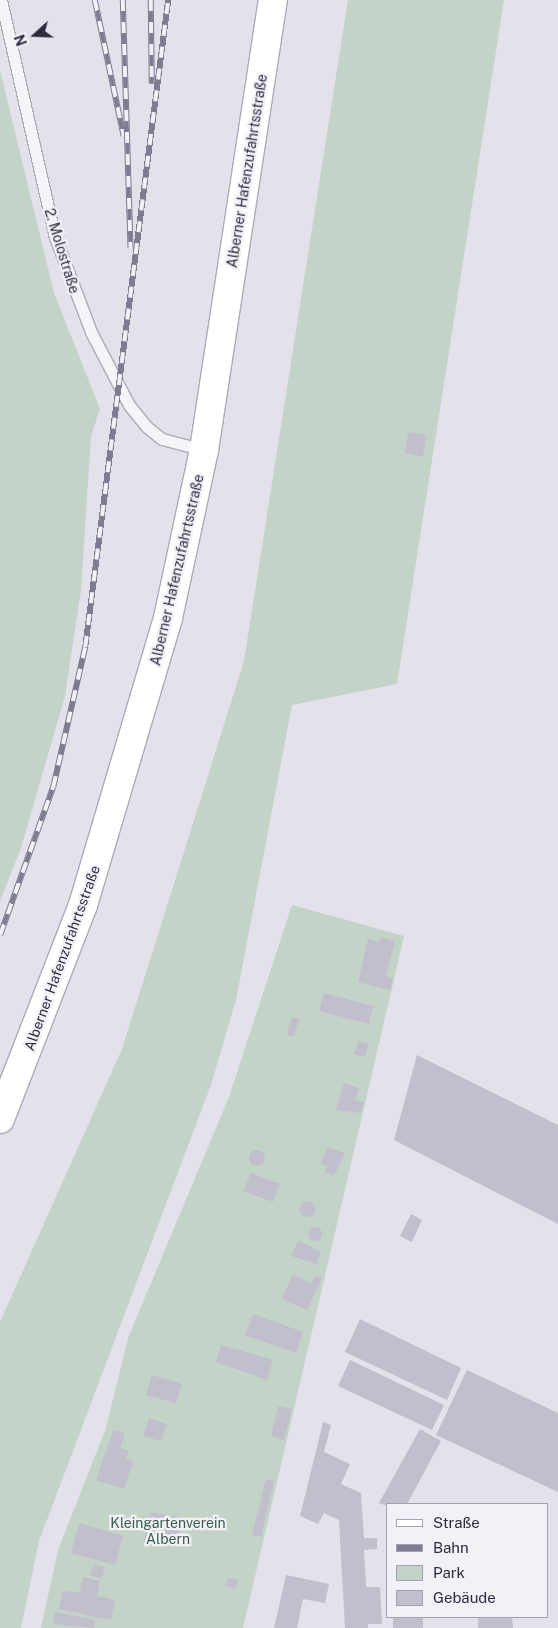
<!DOCTYPE html>
<html>
<head>
<meta charset="utf-8">
<style>
	body { margin:0 }
	#map { position:relative; width:558px; height:1628px; overflow:hidden; background:#e3e1e9; font-family:"Public Sans",sans-serif }
	div>[style] { position:absolute }
	.green>* { inset:0; background:#c3d3c8 }
	.building>* { inset:0; background:#c2bfcc }
	.round { border-radius:50% }
	.roads { filter:drop-shadow(1px 0 #adaab7) drop-shadow(-1px 0 #adaab7) drop-shadow(0 1px #adaab7) drop-shadow(0 -1px #adaab7) }
	.lane>* { height:11px; margin:-5.5px; padding:0 5.5px; transform-origin:5.5px; border-radius:5.5px; background:#f5f4f8 }
	.secondary>* { height:28px; margin:-14px; padding:0 14px; transform-origin:14px; border-radius:14px; background:#fff }
	.rail>* { height:5.5px; margin-top:-2.75px; transform-origin:0; background:repeating-linear-gradient(90deg,#f2f1f7 0 11px,#817b92 0 22px); box-sizing:border-box; border-block:1px solid #817b92 }
	span { translate:-50% -50%; white-space:nowrap; text-align:center; line-height:1.15; -webkit-text-stroke:4.5px #f2f1f7; paint-order:stroke }
	.street-label { font-size:14px; color:#302a41 }
	.park-label { font-size:14px; color:#385c47 }
	.legend { position:absolute; left:386px; top:1503px; width:162px; height:115px; box-sizing:border-box; background:#f2f1f7; border:1px solid #a4a1ae; margin:0; padding:6px 9px; list-style:none; font-size:15px; color:#302a41 }
	.legend li { display:flex; align-items:center; gap:10px; height:25px }
	.legend b { width:25px; border:1px solid #a4a1ae }
	.north { position:absolute; left:10px; top:10px; width:50px; height:50px; -webkit-text-stroke:4px #f2f1f7; paint-order:stroke; rotate:250deg; font-size:14px; font-weight:700; line-height:20px; text-align:center; color:#302a41 }
	.north::after { content:''; display:block; margin:auto; width:18px; height:22px; background:#302a41; clip-path:polygon(50% 0,100% 100%,50% 72%,0 100%) }
</style>
</head>
<body>
<div id="map">
	<div class="green">
		<i style="clip-path:polygon(348px 0,504px 0,397px 684px,292px 705px,236px 1000px,211px 1085px,39px 1541px,21px 1628px,0 1628px,0 1322px,122px 1049px,244px 661px)"></i>
		<i style="clip-path:polygon(0 70px,54px 293px,100px 409px,91px 436px,81px 590px,65px 696px,21px 848px,0 901px)"></i>
		<i style="clip-path:polygon(292px 905px,404px 936px,243px 1628px,41px 1628px,58px 1550px,106px 1428px,128px 1338px,229px 1097px)"></i>
	</div>
	<div class="building">
		<i style="clip-path:polygon(408px 432px,426px 435px,423px 457px,405px 453px)"></i>
		<i style="clip-path:polygon(381px 937px,395px 941px,386px 976px,393px 978px,390px 990px,358px 982px,368px 939px,380px 942px)"></i>
		<i style="clip-path:polygon(324px 993px,373px 1006px,369px 1024px,319px 1011px)"></i>
		<i style="clip-path:polygon(292px 1017px,299px 1019px,294px 1037px,287px 1035px)"></i>
		<i style="clip-path:polygon(358px 1041px,369px 1044px,365px 1057px,354px 1054px)"></i>
		<i style="clip-path:polygon(417px 1055px,558px 1125px,558px 1224px,394px 1140px)"></i>
		<i style="clip-path:polygon(344px 1083px,359px 1088px,355px 1100px,364px 1103px,361px 1113px,336px 1110px)"></i>
		<i style="clip-path:polygon(327px 1147px,345px 1153px,334px 1176px,325px 1172px,328px 1166px,321px 1164px)"></i>
		<i class="round" style="left:249px;top:1150px;width:16px;height:16px"></i>
		<i style="clip-path:polygon(251px 1173px,280px 1184px,273px 1202px,243px 1191px)"></i>
		<i style="clip-path:polygon(310px 1201px,316px 1208px,313px 1216px,304px 1217px,299px 1211px,302px 1203px)"></i>
		<i style="clip-path:polygon(411px 1214px,422px 1220px,412px 1242px,400px 1236px)"></i>
		<i class="round" style="left:308px;top:1227px;width:14px;height:14px"></i>
		<i style="clip-path:polygon(298px 1240px,321px 1252px,317px 1264px,291px 1256px)"></i>
		<i style="clip-path:polygon(292px 1275px,312px 1283px,315px 1276px,322px 1278px,307px 1310px,282px 1299px)"></i>
		<i style="clip-path:polygon(253px 1314px,303px 1332px,296px 1353px,245px 1335px)"></i>
		<i style="clip-path:polygon(360px 1319px,461px 1368px,447px 1400px,345px 1352px)"></i>
		<i style="clip-path:polygon(221px 1345px,273px 1360px,267px 1380px,216px 1362px)"></i>
		<i style="clip-path:polygon(350px 1360px,444px 1405px,432px 1430px,338px 1386px)"></i>
		<i style="clip-path:polygon(467px 1370px,558px 1413px,558px 1492px,436px 1435px)"></i>
		<i style="clip-path:polygon(152px 1375px,182px 1384px,176px 1403px,146px 1395px)"></i>
		<i style="clip-path:polygon(278px 1406px,292px 1409px,284px 1440px,271px 1436px)"></i>
		<i style="clip-path:polygon(149px 1418px,167px 1424px,161px 1441px,143px 1436px)"></i>
		<i style="clip-path:polygon(323px 1422px,331px 1425px,324px 1452px,350px 1464px,341px 1484px,361px 1493px,364px 1538px,377px 1538px,377px 1549px,364px 1550px,366px 1587px,380px 1587px,382px 1624px,368px 1624px,368px 1628px,345px 1628px,339px 1520px,324px 1513px,318px 1524px,300px 1516px)"></i>
		<i style="clip-path:polygon(420px 1429px,441px 1441px,407px 1504px,387px 1506px,379px 1503px)"></i>
		<i style="clip-path:polygon(113px 1430px,125px 1433px,120px 1448px,129px 1451px,126px 1459px,133px 1462px,124px 1489px,96px 1480px)"></i>
		<i style="clip-path:polygon(266px 1479px,274px 1481px,261px 1537px,252px 1535px)"></i>
		<i style="clip-path:polygon(151px 1512px,181px 1518px,175px 1546px,144px 1540px)"></i>
		<i style="clip-path:polygon(79px 1523px,123px 1536px,115px 1565px,71px 1553px)"></i>
		<i style="clip-path:polygon(94px 1564px,105px 1567px,102px 1579px,90px 1575px)"></i>
		<i style="clip-path:polygon(286px 1575px,329px 1584px,325px 1603px,303px 1599px,297px 1628px,274px 1628px)"></i>
		<i style="clip-path:polygon(83px 1577px,100px 1581px,97px 1596px,115px 1600px,111px 1620px,59px 1609px,63px 1590px,79px 1593px)"></i>
		<i style="clip-path:polygon(228px 1578px,238px 1580px,236px 1588px,225px 1586px)"></i>
		<i style="clip-path:polygon(55px 1612px,95px 1620px,94px 1628px,53px 1624px)"></i>
		<i style="clip-path:polygon(393px 1617px,423px 1617px,423px 1628px,393px 1628px)"></i>
		<i style="clip-path:polygon(478px 1617px,512px 1617px,513px 1628px,478px 1628px)"></i>
	</div>
	<div class="roads">
		<div class="lane">
			<i style="left:1px;top:0;width:243px;rotate:77.2deg"></i>
			<i style="left:55px;top:237px;width:102px;rotate:69.2deg"></i>
			<i style="left:91px;top:332px;width:82px;rotate:62.5deg"></i>
			<i style="left:129px;top:405px;width:28px;rotate:51deg"></i>
			<i style="left:147px;top:427px;width:19px;rotate:39deg"></i>
			<i style="left:162px;top:439px;width:43px;rotate:14.7deg"></i>
		</div>
		<div class="secondary">
			<i style="left:0;top:1119px;width:230px;rotate:-68.8deg"></i>
			<i style="left:83px;top:905px;width:299px;rotate:-73.5deg"></i>
			<i style="left:168px;top:618px;width:172px;rotate:-77.9deg"></i>
			<i style="left:204px;top:450px;width:455px;rotate:-81.3deg"></i>
		</div>
	</div>
	<div class="rail">
		<i style="left:95px;top:0;width:139px;rotate:78deg"></i>
		<i style="left:123px;top:0;width:248px;rotate:88.2deg"></i>
		<i style="left:151px;top:0;width:84px;rotate:89.3deg"></i>
		<i style="left:0;top:935px;width:157px;rotate:-70.3deg"></i>
		<i style="left:53px;top:787px;width:144px;rotate:-77.1deg"></i>
		<i style="left:85px;top:647px;width:652px;rotate:-82.69deg"></i>
	</div>
	<div class="street-label">
		<span style="left:247px;top:171px;rotate:-81deg">Alberner Hafenzufahrtsstraße</span>
		<span style="left:62px;top:251px;rotate:73deg">2. Molostraße</span>
		<span style="left:177px;top:570px;rotate:-77deg">Alberner Hafenzufahrtsstraße</span>
		<span style="left:62px;top:958px;rotate:-70deg">Alberner Hafenzufahrtsstraße</span>
	</div>
	<div class="park-label">
		<span style="left:168px;top:1531px">Kleingartenverein<br>Albern</span>
	</div>
	<ul class="legend">
	<li><b style="height:6px;background:#fff"></b>Straße</li>
	<li><b style="height:6px;background:#817b92"></b>Bahn</li>
	<li><b style="height:14px;background:#c3d3c8"></b>Park</li>
	<li><b style="height:14px;background:#c2bfcc"></b>Gebäude</li>
	</ul>
	<div class="north">N</div>
</div>
</body>
</html>
